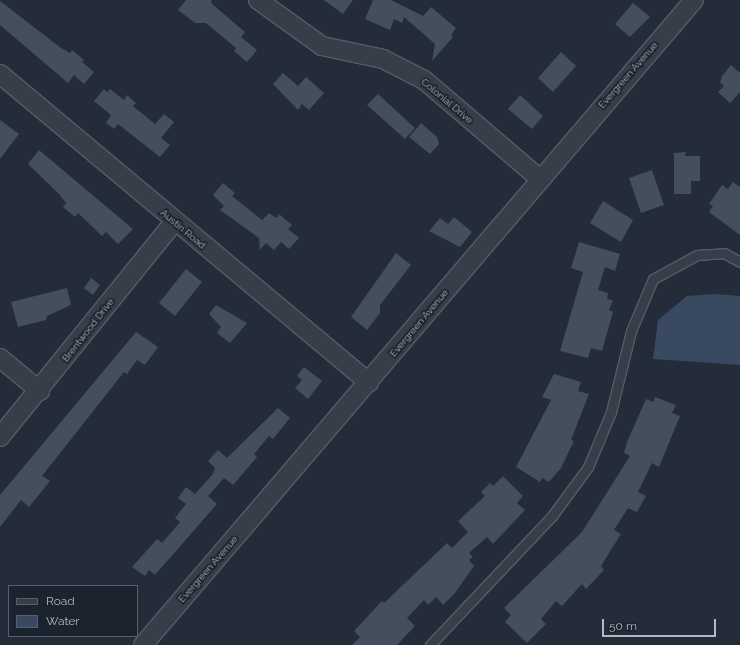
<!DOCTYPE html>
<html>
<head>
<meta charset="utf-8">
<style>
	body { margin:0 }
	#map { position:relative; width:740px; height:645px; overflow:hidden; background:#232c38; font-family:Raleway,sans-serif }
	div>[style] { position:absolute }
	.water>* { inset:0; background:#394961 }
	.building>* { inset:0; background:#444f5d }
	.roads { filter:drop-shadow(1px 0 #545c67) drop-shadow(-1px 0 #545c67) drop-shadow(0 1px #545c67) drop-shadow(0 -1px #545c67) }
	.service>* { height:9px; margin:-4.5px; padding:0 4.5px; transform-origin:4.5px; border-radius:4.5px; background:#363e49 }
	.minor>* { height:18px; margin:-9px; padding:0 9px; transform-origin:9px; border-radius:9px; background:#363e49 }
	span { translate:-50% -50%; white-space:nowrap; text-align:center; line-height:1.15; -webkit-text-stroke:3.5px #1b232e; paint-order:stroke }
	.street-label { font-size:10px; color:#b1b9c5 }
	.legend { position:absolute; left:8px; top:585px; width:130px; height:52px; box-sizing:border-box; background:#1b232e; border:1px solid #575f6a; margin:0; padding:5px 7px; list-style:none; font-size:12px; color:#b1b9c5 }
	.legend li { display:flex; align-items:center; gap:8px; height:20px }
	.legend b { width:20px; border:1px solid #575f6a }
	.scale { position:absolute; left:602px; top:619px; width:114px; height:18px; box-sizing:border-box; border:2px solid #b1b9c5; border-top:0; padding-left:5px; font-size:12px; line-height:14px; white-space:nowrap; color:#b1b9c5; -webkit-text-stroke:3px #1b232e; paint-order:stroke }
</style>
</head>
<body>
<div id="map">
	<div class="water">
		<i style="clip-path:polygon(714px 294px,740px 296px,740px 365px,653px 359px,658px 320px,687px 296px)"></i>
	</div>
	<div class="building">
		<i style="clip-path:polygon(186px 0,211px 0,212px 4px,245px 32px,241px 37px,257px 50px,247px 62px,234px 51px,236px 48px,206px 23px,195px 23px,178px 10px)"></i>
		<i style="clip-path:polygon(324px 0,353px 0,343px 14px)"></i>
		<i style="clip-path:polygon(373px 0,391px 0,423px 16px,431px 7px,456px 28px,451px 35px,453px 37px,432px 61px,435px 44px,404px 17px,402px 23px,394px 19px,390px 30px,365px 19px)"></i>
		<i style="clip-path:polygon(0 1px,61px 48px,70px 53px,72px 50px,84px 60px,82px 62px,94px 72px,84px 84px,74px 75px,68px 83px,0 25px)"></i>
		<i style="clip-path:polygon(633px 3px,650px 17px,630px 37px,615px 24px)"></i>
		<i style="clip-path:polygon(561px 52px,576px 66px,553px 92px,538px 78px)"></i>
		<i style="clip-path:polygon(731px 65px,740px 73px,740px 92px,730px 103px,718px 92px,724px 86px,720px 82px,722px 76px)"></i>
		<i style="clip-path:polygon(283px 73px,298px 86px,306px 77px,324px 93px,309px 110px,302px 104px,298px 110px,273px 84px)"></i>
		<i style="clip-path:polygon(104px 89px,107px 92px,110px 89px,124px 100px,127px 95px,136px 103px,133px 106px,155px 124px,164px 114px,174px 122px,161px 138px,170px 145px,160px 157px,118px 124px,114px 129px,106px 123px,111px 115px,94px 101px)"></i>
		<i style="clip-path:polygon(378px 94px,415px 128px,405px 139px,367px 105px)"></i>
		<i style="clip-path:polygon(520px 95px,543px 116px,532px 129px,508px 109px)"></i>
		<i style="clip-path:polygon(0 120px,19px 134px,0 159px)"></i>
		<i style="clip-path:polygon(421px 123px,437px 137px,439px 144px,430px 154px,409px 137px)"></i>
		<i style="clip-path:polygon(39px 150px,133px 229px,118px 244px,106px 232px,102px 236px,78px 213px,75px 217px,63px 207px,66px 203px,60px 195px,28px 164px)"></i>
		<i style="clip-path:polygon(686px 152px,685px 156px,700px 156px,700px 181px,691px 181px,691px 194px,674px 194px,674px 153px)"></i>
		<i style="clip-path:polygon(652px 170px,664px 205px,641px 213px,629px 178px)"></i>
		<i style="clip-path:polygon(733px 182px,740px 187px,740px 235px,709px 212px,713px 206px,709px 204px,722px 185px,728px 189px)"></i>
		<i style="clip-path:polygon(223px 183px,235px 193px,232px 196px,262px 220px,269px 213px,276px 218px,279px 214px,292px 225px,288px 229px,299px 238px,289px 249px,281px 242px,274px 250px,266px 243px,260px 250px,259px 238px,220px 210px,224px 206px,213px 195px)"></i>
		<i style="clip-path:polygon(603px 201px,633px 220px,621px 242px,590px 223px)"></i>
		<i style="clip-path:polygon(454px 217px,472px 232px,460px 247px,429px 231px,440px 218px,448px 224px)"></i>
		<i style="clip-path:polygon(579px 242px,620px 254px,615px 271px,605px 267px,598px 290px,608px 293px,607px 299px,613px 300px,609px 310px,613px 312px,602px 351px,591px 348px,588px 358px,560px 351px,583px 272px,571px 268px)"></i>
		<i style="clip-path:polygon(396px 253px,411px 265px,380px 305px,380px 313px,367px 330px,351px 317px)"></i>
		<i style="clip-path:polygon(186px 269px,202px 282px,175px 316px,159px 303px)"></i>
		<i style="clip-path:polygon(91px 278px,100px 285px,93px 295px,84px 288px)"></i>
		<i style="clip-path:polygon(67px 288px,71px 305px,47px 316px,46px 320px,18px 327px,11px 302px)"></i>
		<i style="clip-path:polygon(216px 305px,247px 323px,230px 343px,217px 333px,221px 327px,209px 314px)"></i>
		<i style="clip-path:polygon(136px 332px,158px 347px,145px 365px,137px 360px,127px 374px,124px 372px,42px 476px,50px 481px,29px 507px,21px 500px,0 527px,0 495px)"></i>
		<i style="clip-path:polygon(304px 367px,322px 381px,308px 399px,295px 388px,302px 380px,297px 376px)"></i>
		<i style="clip-path:polygon(554px 374px,581px 382px,578px 391px,589px 394px,571px 440px,574px 441px,561px 468px,549px 482px,542px 478px,540px 482px,516px 467px,551px 400px,542px 397px)"></i>
		<i style="clip-path:polygon(655px 397px,676px 405px,672px 413px,680px 416px,659px 467px,652px 463px,638px 492px,646px 496px,637px 512px,628px 508px,614px 530px,621px 534px,601px 566px,604px 570px,586px 589px,582px 584px,562px 606px,556px 601px,541px 619px,546px 624px,527px 643px,505px 622px,511px 615px,504px 608px,582px 532px,630px 456px,624px 453px,627px 442px,646px 399px,653px 402px)"></i>
		<i style="clip-path:polygon(278px 408px,290px 418px,273px 439px,269px 436px,254px 454px,257px 457px,233px 485px,224px 478px,208px 496px,217px 504px,155px 575px,149px 570px,145px 576px,132px 567px,157px 539px,162px 543px,180px 522px,175px 518px,186px 504px,178px 498px,186px 487px,195px 494px,213px 474px,215px 468px,208px 461px,218px 450px,227px 458px)"></i>
		<i style="clip-path:polygon(503px 476px,523px 496px,517px 503px,525px 510px,493px 544px,487px 537px,469px 553px,473px 557px,469px 560px,474px 566px,455px 593px,443px 605px,436px 597px,428px 605px,424px 600px,407px 618px,415px 626px,397px 645px,352px 645px,360px 637px,354px 631px,382px 601px,384px 603px,447px 543px,452px 548px,468px 532px,458px 521px,485px 496px,481px 492px,490px 483px,493px 486px)"></i>
	</div>
	<div class="roads">
		<div class="service">
			<i style="left:430px;top:645px;width:178px;rotate:-46.6deg"></i>
			<i style="left:552px;top:516px;width:61px;rotate:-53.7deg"></i>
			<i style="left:588px;top:467px;width:60px;rotate:-67.3deg"></i>
			<i style="left:611px;top:412px;width:83px;rotate:-76.1deg"></i>
			<i style="left:631px;top:331px;width:56px;rotate:-67.1deg"></i>
			<i style="left:653px;top:279px;width:50px;rotate:-28.6deg"></i>
			<i style="left:697px;top:255px;width:27px;rotate:-4deg"></i>
			<i style="left:724px;top:253px;width:18px;rotate:29deg"></i>
		</div>
		<div class="minor">
			<i style="left:258px;top:0;width:79px;rotate:35.7deg"></i>
			<i style="left:322px;top:46px;width:62px;rotate:12deg"></i>
			<i style="left:383px;top:59px;width:46px;rotate:27.1deg"></i>
			<i style="left:424px;top:80px;width:153px;rotate:40.5deg"></i>
			<i style="left:0;top:74px;width:481px;rotate:39.9deg"></i>
			<i style="left:0;top:358px;width:52px;rotate:39.5deg"></i>
			<i style="left:0;top:437px;width:277px;rotate:-51deg"></i>
			<i style="left:143px;top:645px;width:848px;rotate:-49.49deg"></i>
		</div>
	</div>
	<div class="street-label">
		<span style="left:628px;top:75px;rotate:-49deg">Evergreen Avenue</span>
		<span style="left:447px;top:101px;rotate:40deg">Colonial Drive</span>
		<span style="left:183px;top:229px;rotate:40deg">Austin Road</span>
		<span style="left:419px;top:323px;rotate:-50deg">Evergreen Avenue</span>
		<span style="left:88px;top:330px;rotate:-52deg">Brentwood Drive</span>
		<span style="left:208px;top:569px;rotate:-49deg">Evergreen Avenue</span>
	</div>
	<ul class="legend">
	<li><b style="height:5px;background:#363e49"></b>Road</li>
	<li><b style="height:11px;background:#394961"></b>Water</li>
	</ul>
	<div class="scale">50 m</div>
</div>
</body>
</html>
